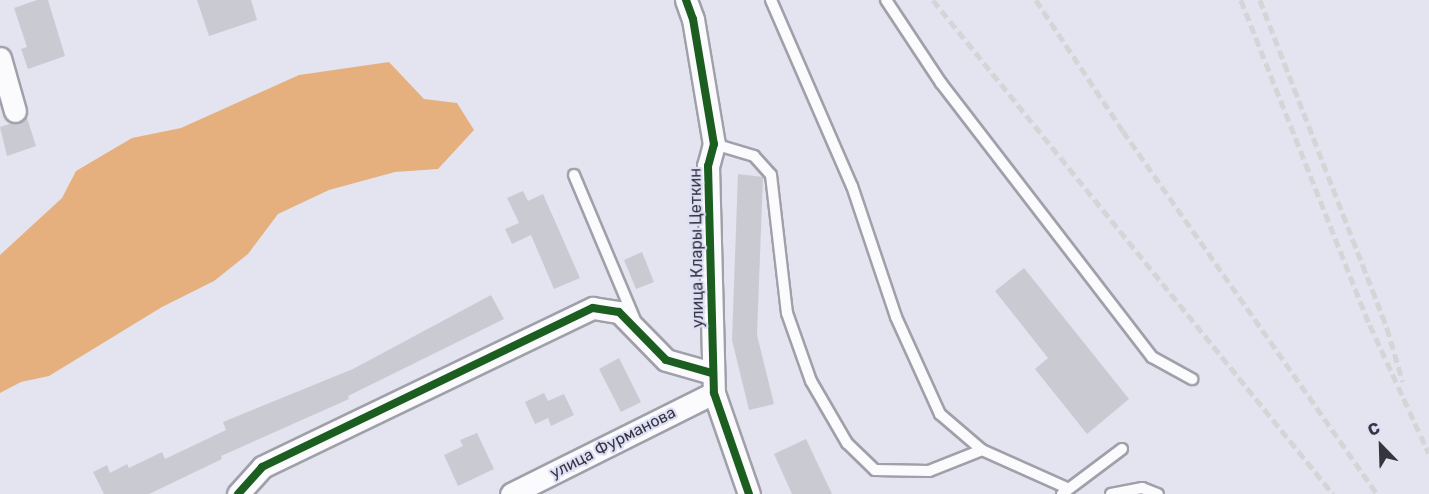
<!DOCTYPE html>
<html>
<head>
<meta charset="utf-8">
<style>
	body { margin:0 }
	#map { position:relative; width:1429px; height:494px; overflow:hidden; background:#e4e4f0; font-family:Rubik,sans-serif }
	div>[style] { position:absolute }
	.water>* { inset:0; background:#e5b07e }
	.building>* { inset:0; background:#cacad3 }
	.roads { filter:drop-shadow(2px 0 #a0a0aa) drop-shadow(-2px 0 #a0a0aa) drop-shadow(0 2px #a0a0aa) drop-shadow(0 -2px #a0a0aa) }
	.lane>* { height:10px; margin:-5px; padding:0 5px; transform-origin:5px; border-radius:5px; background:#fbfbfd }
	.street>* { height:21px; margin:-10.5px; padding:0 10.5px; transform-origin:10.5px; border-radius:10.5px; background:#fbfbfd }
	.rail>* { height:4.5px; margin-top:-2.25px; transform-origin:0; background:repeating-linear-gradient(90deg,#d5d5d8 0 9px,transparent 0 13.5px) }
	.cycleway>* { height:8px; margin:-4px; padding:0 4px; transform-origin:4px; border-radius:4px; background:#1b5e20 }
	span { translate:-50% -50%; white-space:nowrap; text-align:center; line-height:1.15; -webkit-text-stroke:4.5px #dedff6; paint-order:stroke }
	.street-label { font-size:16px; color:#35353e }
	.north { position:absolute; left:1351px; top:416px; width:60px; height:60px; -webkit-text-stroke:4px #dedff6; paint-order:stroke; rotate:337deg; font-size:16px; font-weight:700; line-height:24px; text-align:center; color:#35353e }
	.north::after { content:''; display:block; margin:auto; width:21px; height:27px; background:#35353e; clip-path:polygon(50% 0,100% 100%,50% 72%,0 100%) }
</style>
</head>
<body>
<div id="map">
	<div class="water">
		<i style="clip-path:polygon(389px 62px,424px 99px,457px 103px,474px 130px,438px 169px,395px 172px,329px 190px,278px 214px,248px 254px,214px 281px,162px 307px,49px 376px,21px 382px,0 393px,0 255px,62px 198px,76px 171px,132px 138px,181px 128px,299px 75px)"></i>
	</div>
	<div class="building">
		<i style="clip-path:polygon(37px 0,48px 0,65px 56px,28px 69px,21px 49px,27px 47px,14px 8px)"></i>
		<i style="clip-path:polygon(197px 0,251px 0,257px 20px,209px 36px)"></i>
		<i style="clip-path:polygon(27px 118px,36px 146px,7px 156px,0 127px)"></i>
		<i style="clip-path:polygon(738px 174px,763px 177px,757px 335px,774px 404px,749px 410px,732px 340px)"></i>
		<i style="clip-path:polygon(523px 191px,528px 201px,543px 194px,580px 278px,554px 289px,531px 235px,512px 244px,505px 229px,519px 223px,507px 198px)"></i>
		<i style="clip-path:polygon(642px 252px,654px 282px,636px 289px,624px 260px)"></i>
		<i style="clip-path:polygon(1024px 268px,1129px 399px,1087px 434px,1035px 369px,1048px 358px,995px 291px)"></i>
		<i style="clip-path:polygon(491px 295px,504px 319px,348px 396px,349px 399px,221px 456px,222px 459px,149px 494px,104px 494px,93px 472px,107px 465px,110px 473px,127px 464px,129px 468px,162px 452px,165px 459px,226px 430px,223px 422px,353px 369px)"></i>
		<i style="clip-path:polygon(619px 358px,641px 402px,621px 412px,599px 369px)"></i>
		<i style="clip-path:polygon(544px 393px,548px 401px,564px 394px,574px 415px,551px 426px,548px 418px,535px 424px,525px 402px)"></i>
		<i style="clip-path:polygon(477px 433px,494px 469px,458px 486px,444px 455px,463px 446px,460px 440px)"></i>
		<i style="clip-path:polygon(806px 439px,832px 494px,792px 494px,774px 454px)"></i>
	</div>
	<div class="roads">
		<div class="lane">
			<i style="left:771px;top:0;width:203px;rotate:66.5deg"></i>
			<i style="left:852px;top:186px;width:138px;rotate:71.4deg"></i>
			<i style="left:896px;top:317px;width:107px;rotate:65.6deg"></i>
			<i style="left:940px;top:414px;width:55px;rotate:40.6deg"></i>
			<i style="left:982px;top:450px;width:95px;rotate:24.1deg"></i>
			<i style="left:886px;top:0;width:100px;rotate:56.5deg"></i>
			<i style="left:941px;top:83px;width:346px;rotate:52.4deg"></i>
			<i style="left:1152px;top:357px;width:46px;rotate:28.8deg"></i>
			<i style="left:714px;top:144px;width:42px;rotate:16.7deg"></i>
			<i style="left:754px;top:156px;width:25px;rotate:48deg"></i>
			<i style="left:771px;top:175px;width:139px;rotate:83.4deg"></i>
			<i style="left:787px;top:313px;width:72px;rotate:70.6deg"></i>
			<i style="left:811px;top:381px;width:72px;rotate:59.9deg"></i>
			<i style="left:847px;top:443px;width:39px;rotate:44deg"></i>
			<i style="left:875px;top:470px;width:54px;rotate:1.1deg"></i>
			<i style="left:929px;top:471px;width:57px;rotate:-21.6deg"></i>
			<i style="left:574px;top:175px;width:155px;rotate:67.2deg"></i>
			<i style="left:1062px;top:494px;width:75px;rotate:-36.9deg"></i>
			<i style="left:1111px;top:494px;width:32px;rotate:-11deg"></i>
			<i style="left:1142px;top:488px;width:17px;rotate:21deg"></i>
		</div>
		<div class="street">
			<i style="left:686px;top:0;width:20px;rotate:70deg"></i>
			<i style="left:693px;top:19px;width:127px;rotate:80.5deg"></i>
			<i style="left:714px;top:144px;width:23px;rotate:105deg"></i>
			<i style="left:708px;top:166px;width:227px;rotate:88.5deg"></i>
			<i style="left:714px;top:393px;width:107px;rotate:70.9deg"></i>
			<i style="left:0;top:58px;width:55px;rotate:74.2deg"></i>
			<i style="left:238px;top:494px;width:36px;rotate:-48deg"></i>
			<i style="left:262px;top:467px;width:367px;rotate:-25.7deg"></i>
			<i style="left:593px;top:308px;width:26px;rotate:9deg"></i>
			<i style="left:619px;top:312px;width:67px;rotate:45.6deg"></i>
			<i style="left:666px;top:360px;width:48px;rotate:15.8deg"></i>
			<i style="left:511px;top:494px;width:227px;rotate:-26.5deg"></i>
		</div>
	</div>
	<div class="rail">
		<i style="left:933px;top:0;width:636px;rotate:51deg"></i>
		<i style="left:1036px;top:0;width:157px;rotate:56.4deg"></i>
		<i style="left:1123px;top:131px;width:443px;rotate:55deg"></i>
		<i style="left:1241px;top:0;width:350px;rotate:68.4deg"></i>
		<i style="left:1370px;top:325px;width:141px;rotate:65.3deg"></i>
		<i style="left:1260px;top:0;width:352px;rotate:68.8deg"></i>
		<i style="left:1387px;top:328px;width:56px;rotate:73.5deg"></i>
	</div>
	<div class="cycleway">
		<i style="left:686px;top:0;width:20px;rotate:70deg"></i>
		<i style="left:693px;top:19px;width:127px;rotate:80.5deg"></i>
		<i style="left:714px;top:144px;width:23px;rotate:105deg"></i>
		<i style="left:708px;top:166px;width:227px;rotate:88.5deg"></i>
		<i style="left:714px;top:393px;width:107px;rotate:70.9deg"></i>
		<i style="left:238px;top:494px;width:36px;rotate:-48deg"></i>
		<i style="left:262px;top:467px;width:367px;rotate:-25.7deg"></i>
		<i style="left:593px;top:308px;width:26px;rotate:9deg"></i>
		<i style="left:619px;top:312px;width:67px;rotate:45.6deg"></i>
		<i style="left:666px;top:360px;width:48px;rotate:15.8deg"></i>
	</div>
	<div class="street-label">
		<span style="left:697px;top:248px;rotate:-91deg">улица Клары Цеткин</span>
		<span style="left:613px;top:443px;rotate:-27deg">улица Фурманова</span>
	</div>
	<div class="north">С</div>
</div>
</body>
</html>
